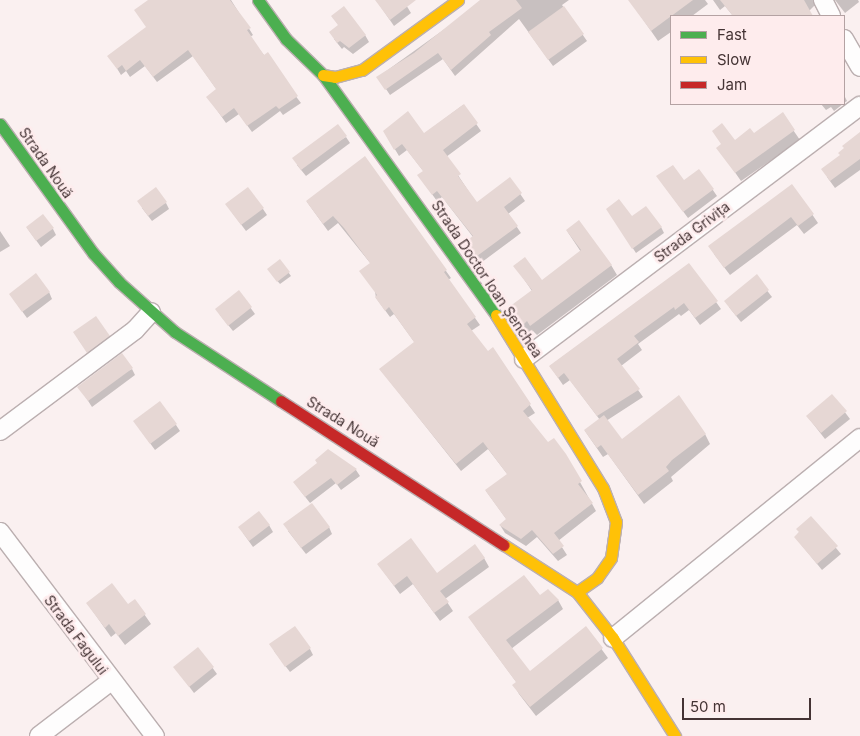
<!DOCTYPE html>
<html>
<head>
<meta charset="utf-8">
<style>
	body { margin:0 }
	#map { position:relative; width:860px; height:736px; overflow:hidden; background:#faf0f0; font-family:Inter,sans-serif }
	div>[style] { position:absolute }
	.shadow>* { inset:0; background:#0003 }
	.building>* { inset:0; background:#e6d7d4 }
	.roads { filter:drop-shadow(1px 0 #bbafb0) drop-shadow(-1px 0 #bbafb0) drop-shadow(0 1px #bbafb0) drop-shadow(0 -1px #bbafb0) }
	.street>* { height:18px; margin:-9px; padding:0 9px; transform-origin:9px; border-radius:9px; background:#fefdfd }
	.fast>* { height:11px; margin:-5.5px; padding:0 5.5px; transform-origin:5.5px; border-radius:5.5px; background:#4caf50 }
	.slow>* { height:11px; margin:-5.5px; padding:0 5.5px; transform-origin:5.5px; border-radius:5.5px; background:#ffc107 }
	.jam>* { height:11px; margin:-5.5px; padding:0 5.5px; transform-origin:5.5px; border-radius:5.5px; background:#c62828 }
	span { translate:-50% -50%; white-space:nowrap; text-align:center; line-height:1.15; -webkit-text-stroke:5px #feeced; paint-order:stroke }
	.street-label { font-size:14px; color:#443334 }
	.legend { position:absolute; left:670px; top:15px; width:175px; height:90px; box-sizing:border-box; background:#feeced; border:1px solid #b4a2a3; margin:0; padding:6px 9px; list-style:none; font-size:15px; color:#443334 }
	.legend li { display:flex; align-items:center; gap:10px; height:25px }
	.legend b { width:25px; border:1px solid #b4a2a3 }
	.scale { position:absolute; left:682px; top:698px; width:129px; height:22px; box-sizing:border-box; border:2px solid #443334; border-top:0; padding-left:6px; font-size:15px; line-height:18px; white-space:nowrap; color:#443334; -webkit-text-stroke:4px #feeced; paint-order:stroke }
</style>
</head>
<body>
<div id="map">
	<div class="shadow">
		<i style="clip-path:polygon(150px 0,231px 0,253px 35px,250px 37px,301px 103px,283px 115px,280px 111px,252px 132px,239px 114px,226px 123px,212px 103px,217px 90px,193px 56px,157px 82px,145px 66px,130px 77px,126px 71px,121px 75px,113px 62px,147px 28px)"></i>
		<i style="clip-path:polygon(376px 0,403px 0,411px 13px,394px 26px)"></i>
		<i style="clip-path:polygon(485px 0,569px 0,562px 5px,587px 41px,553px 66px,519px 19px,455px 76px,443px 59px,390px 95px,378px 77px)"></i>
		<i style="clip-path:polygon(640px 0,705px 0,708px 4px,692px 16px,671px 16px,671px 32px,658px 41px,633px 5px)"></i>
		<i style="clip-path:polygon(713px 0,815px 0,817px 3px,809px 11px,812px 16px,733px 16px,725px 6px,720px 10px)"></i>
		<i style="clip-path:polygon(835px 0,858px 0,859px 2px,845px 13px)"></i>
		<i style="clip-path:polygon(333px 17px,365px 35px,369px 42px,353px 54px,344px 47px,342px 49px,334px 39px,339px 26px)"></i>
		<i style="clip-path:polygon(844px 95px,847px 101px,844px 103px)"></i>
		<i style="clip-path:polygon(821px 104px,843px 104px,834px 111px,831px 107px,826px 110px)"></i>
		<i style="clip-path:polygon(463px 105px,481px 131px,446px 157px,477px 204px,510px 179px,525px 201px,508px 214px,521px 233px,478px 265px,468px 251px,473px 237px,442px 197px,437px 201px,423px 182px,424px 172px,407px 150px,399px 156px,384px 131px,424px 134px)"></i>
		<i style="clip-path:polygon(782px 114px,800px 140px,741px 181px,718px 148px,753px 135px)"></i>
		<i style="clip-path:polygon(860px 134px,860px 170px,835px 188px,827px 177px)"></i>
		<i style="clip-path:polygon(346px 137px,350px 143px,306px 176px,297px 165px)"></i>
		<i style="clip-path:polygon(365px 158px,446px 271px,451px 278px,448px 280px,480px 325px,471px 331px,487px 353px,493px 349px,535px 413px,527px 418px,548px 444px,565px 455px,596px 511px,558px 541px,567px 555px,558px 561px,537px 537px,526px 546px,505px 533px,500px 525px,507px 520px,486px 491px,508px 475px,488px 449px,461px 471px,380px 369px,415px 343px,394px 314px,390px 317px,376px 298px,371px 264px,338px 223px,328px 231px,307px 202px)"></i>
		<i style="clip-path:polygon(699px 170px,717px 196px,688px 218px,662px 183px,684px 182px)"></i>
		<i style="clip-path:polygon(792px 185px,818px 223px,804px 234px,797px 225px,730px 275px,714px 254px)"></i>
		<i style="clip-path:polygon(166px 203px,169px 209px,152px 221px,142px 208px)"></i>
		<i style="clip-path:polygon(263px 209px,267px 215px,246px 231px,231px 211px)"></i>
		<i style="clip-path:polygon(611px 215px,661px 227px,664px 233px,636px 253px)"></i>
		<i style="clip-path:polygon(27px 228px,53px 229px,56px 235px,41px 247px)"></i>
		<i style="clip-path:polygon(0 231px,10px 246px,0 252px)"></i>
		<i style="clip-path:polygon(567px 231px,611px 265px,617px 275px,537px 335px,533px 331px,529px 334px,511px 307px,532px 291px,515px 266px,542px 281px,581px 252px)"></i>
		<i style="clip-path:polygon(280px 261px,291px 276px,280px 284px,270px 272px)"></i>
		<i style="clip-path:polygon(689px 264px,721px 309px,700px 325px,689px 310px,681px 316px,679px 314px,638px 344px,642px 350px,621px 366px,643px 397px,606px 421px,622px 441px,705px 434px,710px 444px,671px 477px,673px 481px,644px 504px,608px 454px,603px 457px,585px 431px,600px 420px,570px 380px,563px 385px,550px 366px)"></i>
		<i style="clip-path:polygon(756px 276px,772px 297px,741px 322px,729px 307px)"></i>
		<i style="clip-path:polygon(49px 292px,52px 299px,27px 318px,14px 300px)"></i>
		<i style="clip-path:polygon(239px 292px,255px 314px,233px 331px,220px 315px)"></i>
		<i style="clip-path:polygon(109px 336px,112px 343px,92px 358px,78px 339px)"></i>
		<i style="clip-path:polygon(132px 369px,135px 375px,92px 407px,83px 393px)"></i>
		<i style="clip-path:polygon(832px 395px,850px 419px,825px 439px,807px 416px)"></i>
		<i style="clip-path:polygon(176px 425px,180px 431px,155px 450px,139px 428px)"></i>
		<i style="clip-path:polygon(328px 451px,356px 470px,360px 476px,341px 490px,336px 483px,310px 503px,299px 489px)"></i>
		<i style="clip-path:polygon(811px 518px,841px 554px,822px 570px,795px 537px)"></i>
		<i style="clip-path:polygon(269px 525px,273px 532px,253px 547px,243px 533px)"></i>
		<i style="clip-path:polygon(329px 527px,332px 534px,306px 554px,288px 531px)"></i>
		<i style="clip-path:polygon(484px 558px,489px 567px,445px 599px,453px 611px,440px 621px,413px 584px,400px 594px,378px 564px,437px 575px)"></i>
		<i style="clip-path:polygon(540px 597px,558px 600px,563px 609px,511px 649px,529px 673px,586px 628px,608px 658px,536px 716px,519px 694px,514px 685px,517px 683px,475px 626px)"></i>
		<i style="clip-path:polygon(135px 601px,151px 624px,125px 645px,116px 633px,111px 637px,87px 603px,128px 606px)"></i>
		<i style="clip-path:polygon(198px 648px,217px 674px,194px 693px,179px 673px)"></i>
		<i style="clip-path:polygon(310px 649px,313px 655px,290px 672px,274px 651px)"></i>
	</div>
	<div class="building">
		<i style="clip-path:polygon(148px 0,230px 0,251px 28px,247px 30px,264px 55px,268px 52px,298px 96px,279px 109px,276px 106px,247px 126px,234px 108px,222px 117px,206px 97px,216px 89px,188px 50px,153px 77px,140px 60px,126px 71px,122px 65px,117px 69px,107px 56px,146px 27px,134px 10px)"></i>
		<i style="clip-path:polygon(375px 0,416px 0,390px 20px)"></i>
		<i style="clip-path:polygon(480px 0,516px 0,522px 8px,489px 32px,491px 35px,451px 70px,438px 53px,385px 90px,376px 77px,414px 53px)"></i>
		<i style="clip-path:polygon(628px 0,693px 0,651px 31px)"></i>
		<i style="clip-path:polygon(720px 0,804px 0,813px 16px,733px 16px)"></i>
		<i style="clip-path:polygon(344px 6px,366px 35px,349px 48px,340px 41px,337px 43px,329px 32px,338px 25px,331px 16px)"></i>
		<i style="clip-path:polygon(564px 6px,584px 34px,548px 60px,528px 32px)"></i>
		<i style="clip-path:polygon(464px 104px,478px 123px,443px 150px,461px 174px,458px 176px,477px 202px,510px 177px,522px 193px,504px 207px,518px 226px,473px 259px,462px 244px,473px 236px,437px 191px,432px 195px,417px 175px,423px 171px,402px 144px,394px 150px,383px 131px,408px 111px,424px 133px)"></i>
		<i style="clip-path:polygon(783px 112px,795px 130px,735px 173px,716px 148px,721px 144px,712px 131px,722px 123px,735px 140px,750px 128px,754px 133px)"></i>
		<i style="clip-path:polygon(338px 124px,347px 136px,301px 170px,292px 158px)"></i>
		<i style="clip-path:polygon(860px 132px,860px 159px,830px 181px,821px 169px,840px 155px,838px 153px,844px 148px,842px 146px)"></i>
		<i style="clip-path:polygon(365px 156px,447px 270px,444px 272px,476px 317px,467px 324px,488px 351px,493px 347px,531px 404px,523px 411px,548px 442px,554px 438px,566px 454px,582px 481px,578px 484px,593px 503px,554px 533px,564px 546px,553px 554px,532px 530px,521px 539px,499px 525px,506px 519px,485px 490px,507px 474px,483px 442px,456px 464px,379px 369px,414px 342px,389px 307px,385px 311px,375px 297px,377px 295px,359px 271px,370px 263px,344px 228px,333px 216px,323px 224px,306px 201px)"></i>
		<i style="clip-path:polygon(673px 165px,684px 180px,699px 169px,714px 189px,683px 212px,656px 176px)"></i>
		<i style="clip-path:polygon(792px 184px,814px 214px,798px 226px,791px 217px,724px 268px,708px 246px)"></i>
		<i style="clip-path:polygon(156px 187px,167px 202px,148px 216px,137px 201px)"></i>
		<i style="clip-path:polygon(248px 187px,264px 208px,241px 225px,225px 204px)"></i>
		<i style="clip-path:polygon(619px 199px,632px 216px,646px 206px,662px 227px,632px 249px,606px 209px)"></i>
		<i style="clip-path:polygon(43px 214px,54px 228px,36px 241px,26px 227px)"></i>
		<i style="clip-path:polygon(579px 220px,612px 265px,530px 326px,527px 321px,523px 325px,509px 307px,532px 290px,513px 266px,525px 257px,542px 280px,581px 250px,566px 230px)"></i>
		<i style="clip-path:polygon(280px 259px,290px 272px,277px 282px,267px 269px)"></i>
		<i style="clip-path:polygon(689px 263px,718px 301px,695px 318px,684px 303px,675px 310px,674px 307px,634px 336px,639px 342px,617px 359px,640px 389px,597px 416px,564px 373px,558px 378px,549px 366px)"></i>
		<i style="clip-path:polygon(36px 273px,50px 292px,22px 312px,9px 294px)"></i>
		<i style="clip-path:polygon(757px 274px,769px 290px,736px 316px,724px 301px)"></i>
		<i style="clip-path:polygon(239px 290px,252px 307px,228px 326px,215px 309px)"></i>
		<i style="clip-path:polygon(96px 316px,110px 336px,87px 353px,73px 332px)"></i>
		<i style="clip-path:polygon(122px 353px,133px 368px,88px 401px,77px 387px)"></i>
		<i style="clip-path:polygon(832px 394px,847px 411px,821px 433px,806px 416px)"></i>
		<i style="clip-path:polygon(679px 395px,706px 434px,672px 460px,666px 467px,669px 471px,638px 495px,601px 445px,597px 448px,584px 430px,604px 415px,622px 439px)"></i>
		<i style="clip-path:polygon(160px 401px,177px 424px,150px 444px,133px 421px)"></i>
		<i style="clip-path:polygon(328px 449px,357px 469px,337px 485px,331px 478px,305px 497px,293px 482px,317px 463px,315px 460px)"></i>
		<i style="clip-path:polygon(312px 503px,330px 527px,301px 548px,283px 524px)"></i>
		<i style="clip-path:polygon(259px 511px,270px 525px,249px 541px,238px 527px)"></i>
		<i style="clip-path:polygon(811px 516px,838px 546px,817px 564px,794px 537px,799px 532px,796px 529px)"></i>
		<i style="clip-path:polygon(411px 538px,437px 573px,475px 544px,485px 558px,440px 591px,449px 602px,434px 613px,407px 576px,394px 586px,377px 564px)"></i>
		<i style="clip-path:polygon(524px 575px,540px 595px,548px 589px,559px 600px,506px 640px,530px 671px,586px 626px,603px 648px,530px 707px,512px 685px,516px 682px,468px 617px)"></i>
		<i style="clip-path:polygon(112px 583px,128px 604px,135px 599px,146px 614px,118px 636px,109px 624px,105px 628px,86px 603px)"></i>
		<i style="clip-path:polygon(295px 626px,311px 648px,285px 667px,269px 644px)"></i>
		<i style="clip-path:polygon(198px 647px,214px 667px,189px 687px,173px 667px)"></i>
	</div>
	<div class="roads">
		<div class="street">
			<i style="left:823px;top:0;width:18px;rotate:63deg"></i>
			<i style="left:844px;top:39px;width:32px;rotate:60deg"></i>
			<i style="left:524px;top:359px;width:421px;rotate:-37deg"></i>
			<i style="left:0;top:431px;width:169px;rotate:-36.8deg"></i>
			<i style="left:135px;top:330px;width:24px;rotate:-48deg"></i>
			<i style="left:0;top:532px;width:256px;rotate:52.8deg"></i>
			<i style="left:613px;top:638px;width:318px;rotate:-39deg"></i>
			<i style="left:39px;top:736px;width:91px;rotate:-37.4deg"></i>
		</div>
		<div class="fast">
			<i style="left:258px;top:0;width:48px;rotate:54.3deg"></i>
			<i style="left:286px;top:39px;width:52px;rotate:44.2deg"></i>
			<i style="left:323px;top:75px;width:296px;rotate:54.2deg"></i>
			<i style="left:0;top:124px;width:159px;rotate:54.2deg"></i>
			<i style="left:93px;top:253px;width:39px;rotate:48deg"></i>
			<i style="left:119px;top:282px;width:75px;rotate:41.8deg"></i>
			<i style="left:175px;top:332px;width:126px;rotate:33.1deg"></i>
		</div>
		<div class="slow">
			<i style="left:323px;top:75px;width:12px;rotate:9deg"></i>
			<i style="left:335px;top:77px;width:28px;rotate:-15deg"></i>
			<i style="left:362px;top:70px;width:119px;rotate:-36.1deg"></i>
			<i style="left:496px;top:315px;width:203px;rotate:58.3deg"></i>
			<i style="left:603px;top:488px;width:36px;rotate:69deg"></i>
			<i style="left:616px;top:522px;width:36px;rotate:98deg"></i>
			<i style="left:611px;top:558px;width:24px;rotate:125deg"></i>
			<i style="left:597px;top:578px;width:24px;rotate:145deg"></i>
			<i style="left:504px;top:545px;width:87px;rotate:32.8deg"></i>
			<i style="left:577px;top:592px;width:58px;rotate:52deg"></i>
			<i style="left:613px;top:638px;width:116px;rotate:57.7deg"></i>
		</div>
		<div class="jam">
			<i style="left:281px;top:401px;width:265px;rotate:32.9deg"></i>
		</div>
	</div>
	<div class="street-label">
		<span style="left:46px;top:163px;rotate:55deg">Strada Nouă</span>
		<span style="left:692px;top:232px;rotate:-37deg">Strada Grivița</span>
		<span style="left:487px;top:279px;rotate:56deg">Strada Doctor Ioan Șenchea</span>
		<span style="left:343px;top:422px;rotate:32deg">Strada Nouă</span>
		<span style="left:76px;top:635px;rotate:53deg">Strada Fagului</span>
	</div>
	<ul class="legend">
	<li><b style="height:6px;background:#4caf50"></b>Fast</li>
	<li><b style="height:6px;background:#ffc107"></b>Slow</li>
	<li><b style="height:6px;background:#c62828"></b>Jam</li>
	</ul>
	<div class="scale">50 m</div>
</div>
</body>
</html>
